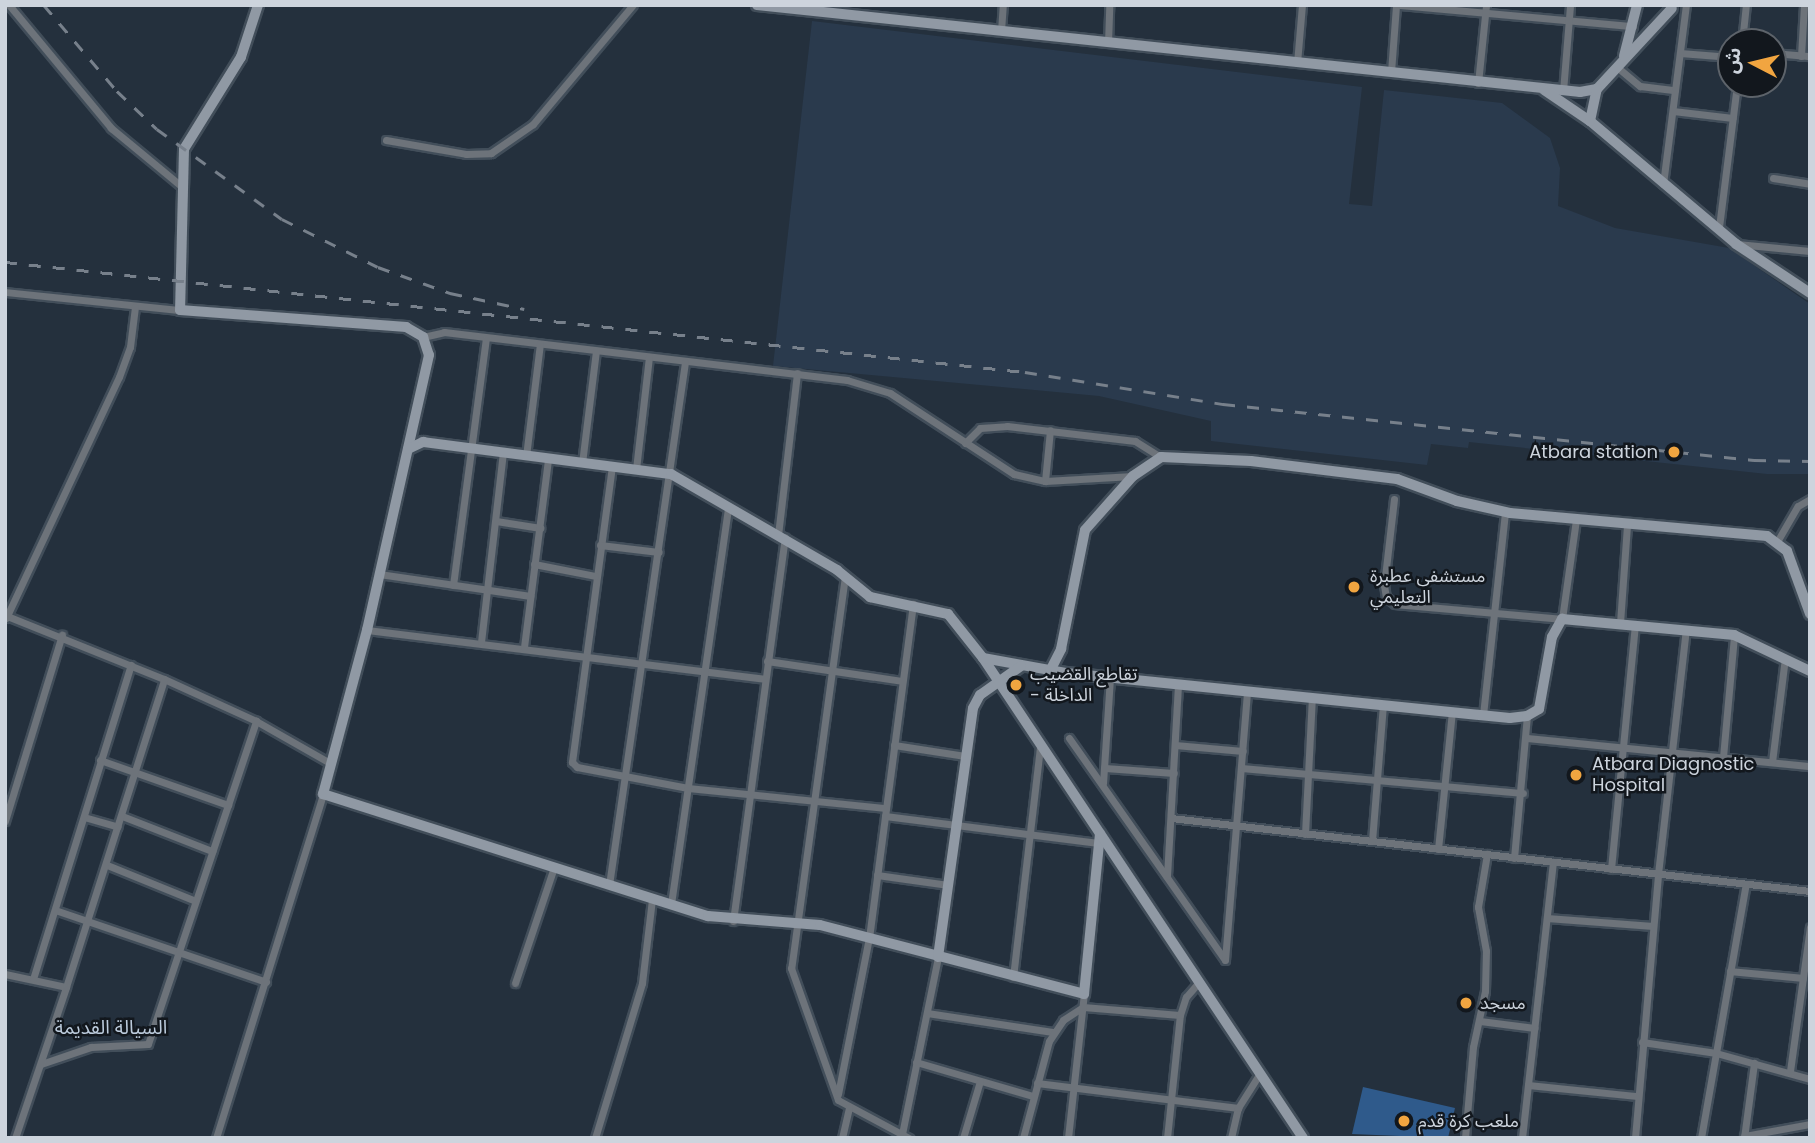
<!DOCTYPE html>
<html>
<head>
<meta charset="utf-8">
<style>
	body { margin:0 }
	#map { position:relative; width:1815px; height:1143px; overflow:hidden; background:#24303d; font-family:Poppins,"Noto Sans Arabic",sans-serif }
	div>[style] { position:absolute }
	.built>* { inset:0; background:#2a3a4d }
	.green>* { inset:0; background:#2f5a8b }
	.roads { filter:drop-shadow(2px 0 #424e5a) drop-shadow(-2px 0 #424e5a) drop-shadow(0 2px #424e5a) drop-shadow(0 -2px #424e5a) }
	.street>* { height:7px; margin:-3.5px; padding:0 3.5px; transform-origin:3.5px; border-radius:3.5px; background:#6d737a }
	.secondary>* { height:10px; margin:-5px; padding:0 5px; transform-origin:5px; border-radius:5px; background:#9099a4 }
	.rail>* { height:2.5px; margin-top:-1.25px; transform-origin:0; background:repeating-linear-gradient(90deg,#77808b 0 12px,transparent 0 24px) }
	.dots>* { width:19px; height:19px; translate:-50% -50%; box-sizing:border-box; border:4px solid #12171d; border-radius:50% }
	span { translate:-50% -50%; white-space:nowrap; text-align:center; line-height:1.15; -webkit-text-stroke:5px #12171d; paint-order:stroke }
	.poi-label { font-size:18px; color:#cdd4dd }
	.right { translate:-100% -50%; text-align:right }
	.left { translate:0 -50%; text-align:left }
	.neighbourhood-label { font-size:19px; color:#bccbdc }
	.frame { position:absolute; inset:0; border:7px solid #cdd4dd; pointer-events:none }
	.north { position:absolute; left:1717px; top:28px; width:70px; height:70px; box-sizing:border-box; background:#12171d; border:2px solid #5d636a; border-radius:50%; rotate:277deg; font-size:19px; font-weight:700; line-height:28px; text-align:center; color:#cdd4dd }
	.north::after { content:''; display:block; margin:auto; width:24px; height:32px; background:#f1a540; clip-path:polygon(50% 0,100% 100%,50% 72%,0 100%) }
</style>
</head>
<body>
<div id="map">
	<div class="built">
		<i style="clip-path:polygon(812px 21px,1362px 87px,1349px 204px,1372px 206px,1384px 90px,1502px 103px,1550px 138px,1560px 168px,1558px 206px,1615px 228px,1729px 248px,1810px 304px,1810px 474px,1767px 474px,1469px 442px,1468px 448px,1431px 444px,1427px 465px,1211px 441px,1211px 421px,1099px 396px,773px 366px)"></i>
	</div>
	<div class="green">
		<i style="clip-path:polygon(1363px 1087px,1455px 1108px,1448px 1138px,1352px 1134px)"></i>
	</div>
	<div class="roads">
		<div class="street">
			<i style="left:9px;top:5px;width:160px;rotate:50.3deg"></i>
			<i style="left:111px;top:128px;width:91px;rotate:39.6deg"></i>
			<i style="left:1400px;top:5px;width:234px;rotate:5.2deg"></i>
			<i style="left:1001px;top:31px;width:26px;rotate:-86deg"></i>
			<i style="left:1742px;top:42px;width:37px;rotate:-84deg"></i>
			<i style="left:1108px;top:43px;width:38px;rotate:-88deg"></i>
			<i style="left:1680px;top:53px;width:51px;rotate:4.5deg"></i>
			<i style="left:1773px;top:53px;width:37px;rotate:5deg"></i>
			<i style="left:1801px;top:56px;width:51px;rotate:-86.6deg"></i>
			<i style="left:1297px;top:63px;width:58px;rotate:-85.1deg"></i>
			<i style="left:1617px;top:67px;width:30px;rotate:40deg"></i>
			<i style="left:1640px;top:86px;width:35px;rotate:7deg"></i>
			<i style="left:1391px;top:72px;width:67px;rotate:-85.7deg"></i>
			<i style="left:1478px;top:83px;width:78px;rotate:-84.1deg"></i>
			<i style="left:1563px;top:91px;width:86px;rotate:-85.3deg"></i>
			<i style="left:1673px;top:111px;width:60px;rotate:6.7deg"></i>
			<i style="left:386px;top:140px;width:81px;rotate:9.9deg"></i>
			<i style="left:466px;top:154px;width:25px;rotate:-2deg"></i>
			<i style="left:491px;top:153px;width:51px;rotate:-34.6deg"></i>
			<i style="left:533px;top:124px;width:155px;rotate:-50deg"></i>
			<i style="left:1773px;top:178px;width:37px;rotate:9deg"></i>
			<i style="left:1663px;top:184px;width:180px;rotate:-82.7deg"></i>
			<i style="left:1719px;top:227px;width:144px;rotate:-82.8deg"></i>
			<i style="left:1737px;top:244px;width:73px;rotate:5.5deg"></i>
			<i style="left:5px;top:292px;width:176px;rotate:5.9deg"></i>
			<i style="left:423px;top:337px;width:22px;rotate:-13deg"></i>
			<i style="left:444px;top:332px;width:406px;rotate:6.8deg"></i>
			<i style="left:847px;top:380px;width:45px;rotate:16.8deg"></i>
			<i style="left:890px;top:393px;width:148px;rotate:33.2deg"></i>
			<i style="left:1014px;top:474px;width:32px;rotate:13deg"></i>
			<i style="left:1045px;top:481px;width:88px;rotate:-3.3deg"></i>
			<i style="left:965px;top:443px;width:21px;rotate:-45deg"></i>
			<i style="left:980px;top:428px;width:27px;rotate:-4deg"></i>
			<i style="left:1007px;top:426px;width:129px;rotate:6.7deg"></i>
			<i style="left:1135px;top:441px;width:31px;rotate:32deg"></i>
			<i style="left:526px;top:456px;width:113px;rotate:-82.9deg"></i>
			<i style="left:582px;top:463px;width:113px;rotate:-82.9deg"></i>
			<i style="left:612px;top:466px;width:299px;rotate:97.7deg"></i>
			<i style="left:572px;top:762px;width:7px;rotate:45deg"></i>
			<i style="left:577px;top:767px;width:113px;rotate:10.7deg"></i>
			<i style="left:688px;top:788px;width:199px;rotate:5.8deg"></i>
			<i style="left:636px;top:469px;width:113px;rotate:-83.4deg"></i>
			<i style="left:1045px;top:481px;width:51px;rotate:-84.4deg"></i>
			<i style="left:1394px;top:499px;width:87px;rotate:96.6deg"></i>
			<i style="left:1384px;top:585px;width:12px;rotate:81deg"></i>
			<i style="left:1386px;top:597px;width:11px;rotate:38deg"></i>
			<i style="left:1395px;top:604px;width:168px;rotate:5.1deg"></i>
			<i style="left:1562px;top:619px;width:100px;rotate:-82deg"></i>
			<i style="left:496px;top:521px;width:45px;rotate:9deg"></i>
			<i style="left:778px;top:535px;width:163px;rotate:-83.3deg"></i>
			<i style="left:1778px;top:540px;width:39px;rotate:-60deg"></i>
			<i style="left:1798px;top:506px;width:14px;rotate:-30deg"></i>
			<i style="left:600px;top:545px;width:59px;rotate:6.8deg"></i>
			<i style="left:534px;top:564px;width:62px;rotate:11.1deg"></i>
			<i style="left:379px;top:574px;width:153px;rotate:8.3deg"></i>
			<i style="left:845px;top:576px;width:396px;rotate:97.8deg"></i>
			<i style="left:791px;top:968px;width:140px;rotate:70.4deg"></i>
			<i style="left:838px;top:1100px;width:81px;rotate:28.2deg"></i>
			<i style="left:453px;top:585px;width:249px;rotate:-82.4deg"></i>
			<i style="left:7px;top:616px;width:169px;rotate:21.9deg"></i>
			<i style="left:164px;top:679px;width:101px;rotate:24.5deg"></i>
			<i style="left:256px;top:721px;width:85px;rotate:29.6deg"></i>
			<i style="left:6px;top:618px;width:266px;rotate:-64.9deg"></i>
			<i style="left:119px;top:377px;width:32px;rotate:-70deg"></i>
			<i style="left:130px;top:347px;width:40px;rotate:-82.9deg"></i>
			<i style="left:1620px;top:623px;width:98px;rotate:-85.9deg"></i>
			<i style="left:367px;top:630px;width:400px;rotate:7deg"></i>
			<i style="left:481px;top:642px;width:190px;rotate:-83.4deg"></i>
			<i style="left:524px;top:647px;width:190px;rotate:-82.7deg"></i>
			<i style="left:767px;top:661px;width:136px;rotate:8.4deg"></i>
			<i style="left:1483px;top:715px;width:204px;rotate:-83.8deg"></i>
			<i style="left:1069px;top:738px;width:271px;rotate:54.9deg"></i>
			<i style="left:1225px;top:960px;width:270px;rotate:-85.3deg"></i>
			<i style="left:1528px;top:738px;width:283px;rotate:5.7deg"></i>
			<i style="left:894px;top:745px;width:72px;rotate:8.8deg"></i>
			<i style="left:1175px;top:745px;width:68px;rotate:5deg"></i>
			<i style="left:1723px;top:757px;width:122px;rotate:-84.8deg"></i>
			<i style="left:100px;top:760px;width:136px;rotate:19.4deg"></i>
			<i style="left:1772px;top:762px;width:105px;rotate:-82.9deg"></i>
			<i style="left:1105px;top:768px;width:69px;rotate:4.1deg"></i>
			<i style="left:1242px;top:768px;width:282px;rotate:5.1deg"></i>
			<i style="left:1103px;top:783px;width:105px;rotate:-86.2deg"></i>
			<i style="left:122px;top:816px;width:97px;rotate:21.3deg"></i>
			<i style="left:885px;top:816px;width:217px;rotate:7.2deg"></i>
			<i style="left:84px;top:817px;width:35px;rotate:16deg"></i>
			<i style="left:1171px;top:818px;width:643px;rotate:6.52deg"></i>
			<i style="left:5px;top:821px;width:195px;rotate:-73deg"></i>
			<i style="left:1305px;top:834px;width:137px;rotate:-87.1deg"></i>
			<i style="left:1372px;top:841px;width:137px;rotate:-85.4deg"></i>
			<i style="left:1438px;top:849px;width:139px;rotate:-84.2deg"></i>
			<i style="left:1514px;top:858px;width:143px;rotate:-84.8deg"></i>
			<i style="left:107px;top:865px;width:93px;rotate:22.1deg"></i>
			<i style="left:1611px;top:869px;width:245px;rotate:-84.4deg"></i>
			<i style="left:877px;top:875px;width:72px;rotate:8deg"></i>
			<i style="left:1167px;top:876px;width:192px;rotate:-86.7deg"></i>
			<i style="left:609px;top:885px;width:528px;rotate:-81.73deg"></i>
			<i style="left:671px;top:904px;width:402px;rotate:-81.8deg"></i>
			<i style="left:55px;top:910px;width:223px;rotate:18.8deg"></i>
			<i style="left:1547px;top:918px;width:106px;rotate:4.3deg"></i>
			<i style="left:733px;top:921px;width:387px;rotate:-82.3deg"></i>
			<i style="left:1730px;top:971px;width:73px;rotate:5.5deg"></i>
			<i style="left:5px;top:974px;width:62px;rotate:12deg"></i>
			<i style="left:66px;top:987px;width:323px;rotate:-72.3deg"></i>
			<i style="left:1013px;top:977px;width:232px;rotate:-83.3deg"></i>
			<i style="left:33px;top:979px;width:329px;rotate:-72.7deg"></i>
			<i style="left:515px;top:983px;width:122px;rotate:-71.4deg"></i>
			<i style="left:927px;top:1013px;width:127px;rotate:8.6deg"></i>
			<i style="left:1480px;top:1021px;width:55px;rotate:7.3deg"></i>
			<i style="left:1642px;top:1042px;width:75px;rotate:8.5deg"></i>
			<i style="left:1716px;top:1053px;width:98px;rotate:15.5deg"></i>
			<i style="left:916px;top:1062px;width:122px;rotate:16.2deg"></i>
			<i style="left:41px;top:1064px;width:53px;rotate:-18.8deg"></i>
			<i style="left:91px;top:1047px;width:57px;rotate:-3deg"></i>
			<i style="left:148px;top:1044px;width:341px;rotate:-71.5deg"></i>
			<i style="left:1790px;top:1071px;width:145px;rotate:-82.1deg"></i>
			<i style="left:1037px;top:1083px;width:203px;rotate:7.1deg"></i>
			<i style="left:1528px;top:1085px;width:110px;rotate:5.8deg"></i>
			<i style="left:838px;top:1094px;width:159px;rotate:-78.8deg"></i>
			<i style="left:869px;top:938px;width:337px;rotate:-82.5deg"></i>
			<i style="left:902px;top:1134px;width:181px;rotate:-78.5deg"></i>
			<i style="left:1744px;top:1136px;width:67px;rotate:-10.3deg"></i>
			<i style="left:15px;top:1138px;width:159px;rotate:-71.3deg"></i>
			<i style="left:216px;top:1138px;width:360px;rotate:-72.7deg"></i>
			<i style="left:595px;top:1138px;width:162px;rotate:-73.1deg"></i>
			<i style="left:642px;top:983px;width:85px;rotate:-83.2deg"></i>
			<i style="left:842px;top:1138px;width:31px;rotate:-77deg"></i>
			<i style="left:963px;top:1138px;width:59px;rotate:-73.4deg"></i>
			<i style="left:1023px;top:1138px;width:100px;rotate:-75deg"></i>
			<i style="left:1049px;top:1041px;width:25px;rotate:-56deg"></i>
			<i style="left:1063px;top:1020px;width:24px;rotate:-33deg"></i>
			<i style="left:1083px;top:1007px;width:97px;rotate:4.7deg"></i>
			<i style="left:1068px;top:1138px;width:145px;rotate:-83.7deg"></i>
			<i style="left:1167px;top:1138px;width:124px;rotate:-84deg"></i>
			<i style="left:1180px;top:1015px;width:19px;rotate:-72deg"></i>
			<i style="left:1186px;top:997px;width:20px;rotate:-49deg"></i>
			<i style="left:1231px;top:1138px;width:31px;rotate:-77deg"></i>
			<i style="left:1238px;top:1108px;width:41px;rotate:-57.8deg"></i>
			<i style="left:1465px;top:1138px;width:91px;rotate:-85deg"></i>
			<i style="left:1473px;top:1047px;width:57px;rotate:-77.9deg"></i>
			<i style="left:1485px;top:991px;width:40px;rotate:-88.6deg"></i>
			<i style="left:1486px;top:951px;width:45px;rotate:-100.3deg"></i>
			<i style="left:1478px;top:907px;width:54px;rotate:-80.4deg"></i>
			<i style="left:1522px;top:1138px;width:278px;rotate:-83.6deg"></i>
			<i style="left:1635px;top:1138px;width:265px;rotate:-85deg"></i>
			<i style="left:1658px;top:874px;width:246px;rotate:-83.5deg"></i>
			<i style="left:1701px;top:1138px;width:258px;rotate:-80deg"></i>
			<i style="left:1744px;top:1138px;width:76px;rotate:-82.4deg"></i>
		</div>
		<div class="secondary">
			<i style="left:258px;top:5px;width:55px;rotate:108.1deg"></i>
			<i style="left:241px;top:57px;width:108px;rotate:121.8deg"></i>
			<i style="left:184px;top:149px;width:161px;rotate:91.4deg"></i>
			<i style="left:180px;top:310px;width:227px;rotate:4.3deg"></i>
			<i style="left:406px;top:327px;width:20px;rotate:30deg"></i>
			<i style="left:423px;top:337px;width:19px;rotate:72deg"></i>
			<i style="left:429px;top:355px;width:282px;rotate:102.7deg"></i>
			<i style="left:367px;top:630px;width:170px;rotate:105deg"></i>
			<i style="left:323px;top:794px;width:404px;rotate:17.6deg"></i>
			<i style="left:708px;top:916px;width:112px;rotate:4.6deg"></i>
			<i style="left:820px;top:925px;width:273px;rotate:14.6deg"></i>
			<i style="left:1084px;top:994px;width:161px;rotate:-84.3deg"></i>
			<i style="left:757px;top:5px;width:828px;rotate:6.03deg"></i>
			<i style="left:1580px;top:92px;width:17px;rotate:-10deg"></i>
			<i style="left:1597px;top:89px;width:110px;rotate:-47.2deg"></i>
			<i style="left:1624px;top:56px;width:53px;rotate:-75.7deg"></i>
			<i style="left:1544px;top:90px;width:55px;rotate:34deg"></i>
			<i style="left:1590px;top:121px;width:191px;rotate:40.1deg"></i>
			<i style="left:1736px;top:244px;width:89px;rotate:33.5deg"></i>
			<i style="left:1590px;top:121px;width:33px;rotate:-78deg"></i>
			<i style="left:408px;top:449px;width:17px;rotate:-25deg"></i>
			<i style="left:423px;top:442px;width:250px;rotate:7.4deg"></i>
			<i style="left:671px;top:474px;width:192px;rotate:30deg"></i>
			<i style="left:837px;top:570px;width:43px;rotate:39.3deg"></i>
			<i style="left:870px;top:597px;width:80px;rotate:12.3deg"></i>
			<i style="left:948px;top:614px;width:56px;rotate:51.5deg"></i>
			<i style="left:983px;top:658px;width:577px;rotate:56.31deg"></i>
			<i style="left:983px;top:658px;width:84px;rotate:10.2deg"></i>
			<i style="left:1066px;top:673px;width:446px;rotate:5.8deg"></i>
			<i style="left:1510px;top:718px;width:17px;rotate:-7deg"></i>
			<i style="left:1527px;top:716px;width:14px;rotate:-30deg"></i>
			<i style="left:1539px;top:709px;width:73px;rotate:-79.8deg"></i>
			<i style="left:1552px;top:637px;width:21px;rotate:-61deg"></i>
			<i style="left:1562px;top:619px;width:173px;rotate:5.3deg"></i>
			<i style="left:1734px;top:635px;width:84px;rotate:25.3deg"></i>
			<i style="left:1050px;top:671px;width:25px;rotate:-63deg"></i>
			<i style="left:1061px;top:649px;width:121px;rotate:-78.6deg"></i>
			<i style="left:1085px;top:530px;width:72px;rotate:-48.4deg"></i>
			<i style="left:1133px;top:476px;width:34px;rotate:-34deg"></i>
			<i style="left:1161px;top:457px;width:90px;rotate:2.5deg"></i>
			<i style="left:1251px;top:461px;width:147px;rotate:7deg"></i>
			<i style="left:1397px;top:479px;width:64px;rotate:20.1deg"></i>
			<i style="left:1457px;top:501px;width:54px;rotate:12.8deg"></i>
			<i style="left:1510px;top:513px;width:258px;rotate:5.1deg"></i>
			<i style="left:1767px;top:536px;width:25px;rotate:37deg"></i>
			<i style="left:1787px;top:551px;width:67px;rotate:69.9deg"></i>
			<i style="left:938px;top:957px;width:251px;rotate:-82deg"></i>
			<i style="left:973px;top:708px;width:15px;rotate:-62deg"></i>
			<i style="left:980px;top:695px;width:50px;rotate:-35.3deg"></i>
		</div>
	</div>
	<div class="rail">
		<i style="left:44px;top:5px;width:113px;rotate:49.7deg"></i>
		<i style="left:117px;top:91px;width:55px;rotate:43.5deg"></i>
		<i style="left:157px;top:129px;width:154px;rotate:35.8deg"></i>
		<i style="left:282px;top:219px;width:107px;rotate:26.6deg"></i>
		<i style="left:378px;top:267px;width:77px;rotate:19.9deg"></i>
		<i style="left:450px;top:293px;width:76px;rotate:12.2deg"></i>
		<i style="left:5px;top:262px;width:1026px;rotate:6.16deg"></i>
		<i style="left:1025px;top:372px;width:201px;rotate:9.2deg"></i>
		<i style="left:1223px;top:404px;width:534px;rotate:6.02deg"></i>
		<i style="left:1754px;top:460px;width:56px;rotate:1deg"></i>
	</div>
	<div class="dots">
		<i style="left:1674px;top:452px;background:#f1a540"></i>
		<i style="left:1354px;top:587px;background:#f1a540"></i>
		<i style="left:1016px;top:685px;background:#f1a540"></i>
		<i style="left:1576px;top:775px;background:#f1a540"></i>
		<i style="left:1466px;top:1003px;background:#f1a540"></i>
		<i style="left:1404px;top:1121px;background:#f1a540"></i>
	</div>
	<div class="poi-label">
		<span class="right" style="left:1658px;top:452px">Atbara station</span>
		<span class="left" style="left:1370px;top:587px">مستشفى عطبرة<br>التعليمي</span>
		<span class="left" style="left:1030px;top:685px">تقاطع القضيب<br>- الداخلة</span>
		<span class="left" style="left:1592px;top:775px">Atbara Diagnostic<br>Hospital</span>
		<span class="left" style="left:1480px;top:1003px">مسجد</span>
		<span class="left" style="left:1418px;top:1121px">ملعب كرة قدم</span>
	</div>
	<div class="neighbourhood-label">
		<span style="left:111px;top:1028px">السيالة القديمة</span>
	</div>
	<div class="frame"></div>
	<div class="north">ش</div>
</div>
</body>
</html>
